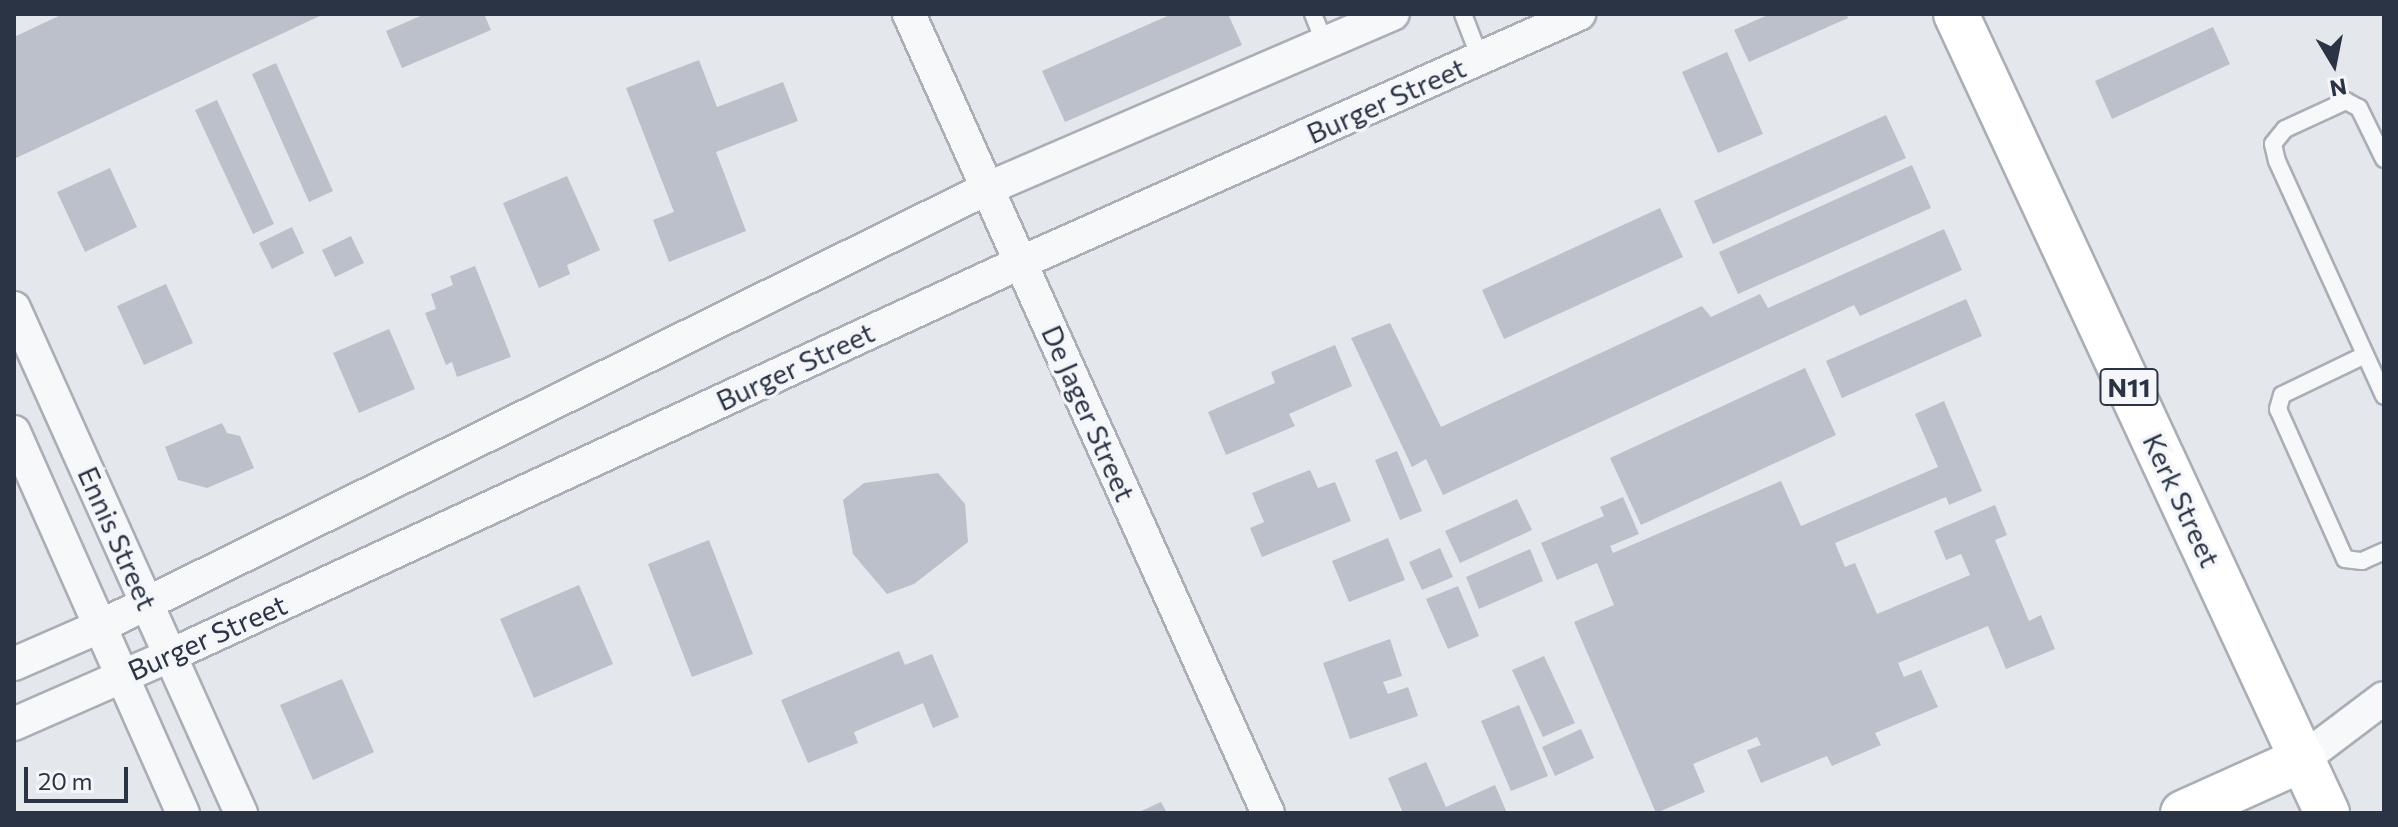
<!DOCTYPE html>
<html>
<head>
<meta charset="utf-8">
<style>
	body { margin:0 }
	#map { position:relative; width:2398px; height:827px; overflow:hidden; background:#e4e7ec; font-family:Commissioner,sans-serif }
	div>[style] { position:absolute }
	.building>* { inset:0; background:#bbc0ca }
	.roads { filter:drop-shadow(2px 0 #a9aeb7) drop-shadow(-2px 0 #a9aeb7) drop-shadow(0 2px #a9aeb7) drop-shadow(0 -2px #a9aeb7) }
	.lane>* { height:16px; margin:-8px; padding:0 8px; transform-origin:8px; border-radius:8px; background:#f7f8fa }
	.street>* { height:32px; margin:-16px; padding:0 16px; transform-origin:16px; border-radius:16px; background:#f7f8fa }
	.highway>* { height:44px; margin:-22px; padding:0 22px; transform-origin:22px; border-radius:22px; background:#fff }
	span { translate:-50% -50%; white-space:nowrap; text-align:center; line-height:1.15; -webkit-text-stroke:7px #f4f6f9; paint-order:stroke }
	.shield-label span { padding:2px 6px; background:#f4f6f9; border:2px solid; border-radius:6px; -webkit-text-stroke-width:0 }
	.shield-label { font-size:26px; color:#2b3445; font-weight:700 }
	.street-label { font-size:28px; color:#2b3445 }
	.frame { position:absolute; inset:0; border:16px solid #2b3445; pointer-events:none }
	.north { position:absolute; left:2294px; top:24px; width:80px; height:80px; -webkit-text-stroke:6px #f4f6f9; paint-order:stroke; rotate:170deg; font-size:22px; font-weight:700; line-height:32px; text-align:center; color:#2b3445 }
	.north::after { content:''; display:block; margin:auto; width:28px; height:36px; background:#2b3445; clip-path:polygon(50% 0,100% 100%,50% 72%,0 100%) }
	.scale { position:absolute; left:24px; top:767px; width:104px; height:36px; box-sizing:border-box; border:4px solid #2b3445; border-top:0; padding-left:10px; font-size:24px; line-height:28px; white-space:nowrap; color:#2b3445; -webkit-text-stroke:6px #f4f6f9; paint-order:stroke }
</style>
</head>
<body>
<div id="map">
	<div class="building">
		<i style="clip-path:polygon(63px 14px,324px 14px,14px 159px,14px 37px)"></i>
		<i style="clip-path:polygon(425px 14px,484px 14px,491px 30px,402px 68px,386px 31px)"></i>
		<i style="clip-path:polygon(1172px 14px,1228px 14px,1242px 45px,1065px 122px,1042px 71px)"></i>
		<i style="clip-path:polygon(1770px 14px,1846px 14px,1848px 18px,1749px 62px,1734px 30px)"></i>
		<i style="clip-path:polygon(2213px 27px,2230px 64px,2112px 119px,2095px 81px)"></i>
		<i style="clip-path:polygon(1727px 52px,1763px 134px,1718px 153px,1682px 72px)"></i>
		<i style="clip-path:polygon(699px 60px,717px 107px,783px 82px,798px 121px,716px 152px,746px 231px,669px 262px,653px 220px,674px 212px,626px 88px)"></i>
		<i style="clip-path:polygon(276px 63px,333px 191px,309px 202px,252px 74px)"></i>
		<i style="clip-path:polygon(217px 100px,274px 224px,253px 234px,195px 110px)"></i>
		<i style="clip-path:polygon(1886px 115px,1906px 158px,1713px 244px,1694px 201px)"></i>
		<i style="clip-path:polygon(1912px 165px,1931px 208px,1738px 294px,1719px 252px)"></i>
		<i style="clip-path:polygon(110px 168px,137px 227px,85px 252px,57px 192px)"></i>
		<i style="clip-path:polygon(567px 176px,600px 250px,567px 265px,570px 274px,539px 288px,503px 203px)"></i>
		<i style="clip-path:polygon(1660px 208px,1683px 257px,1504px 339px,1482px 290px)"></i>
		<i style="clip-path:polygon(292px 227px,304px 253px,272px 269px,259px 243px)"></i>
		<i style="clip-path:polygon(1944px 229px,1962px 270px,1860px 316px,1854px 305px,1443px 495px,1426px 459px,1412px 467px,1351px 338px,1390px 323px,1441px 427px,1702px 306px,1711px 317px,1760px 294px,1768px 308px)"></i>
		<i style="clip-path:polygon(351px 236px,364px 263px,335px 277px,322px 250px)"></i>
		<i style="clip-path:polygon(475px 266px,511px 357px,457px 377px,452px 362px,446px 365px,425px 313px,436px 309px,431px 294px,453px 285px,450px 276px)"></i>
		<i style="clip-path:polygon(166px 284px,193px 343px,144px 365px,117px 306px)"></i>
		<i style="clip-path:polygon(1966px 299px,1982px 336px,1842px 398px,1826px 361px)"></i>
		<i style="clip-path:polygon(389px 329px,415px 389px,359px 413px,333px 353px)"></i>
		<i style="clip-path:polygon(1335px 345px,1352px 386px,1289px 414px,1295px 426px,1226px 455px,1208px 412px,1275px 383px,1271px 372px)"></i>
		<i style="clip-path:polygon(1805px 368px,1836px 435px,1641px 525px,1610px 458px)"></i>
		<i style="clip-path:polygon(1944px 401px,1982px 491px,1949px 505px,1946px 497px,1835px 543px,1845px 567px,1855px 563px,1877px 614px,1970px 575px,1961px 554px,1946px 560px,1934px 531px,1995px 505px,2007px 535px,1995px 540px,2029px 621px,2041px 615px,2055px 649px,2006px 669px,1988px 626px,1898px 663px,1904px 677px,1921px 670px,1938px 707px,1875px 733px,1881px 745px,1832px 766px,1827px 756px,1761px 783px,1747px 750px,1761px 745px,1757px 737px,1693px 764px,1705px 792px,1656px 813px,1574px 622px,1614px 605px,1597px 563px,1557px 580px,1541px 543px,1604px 516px,1600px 507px,1623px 497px,1639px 534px,1610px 546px,1613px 553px,1781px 481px,1801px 526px,1938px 467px,1915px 414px)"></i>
		<i style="clip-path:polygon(222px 423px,227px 433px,240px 436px,254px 468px,207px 488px,178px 480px,165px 447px)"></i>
		<i style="clip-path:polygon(1397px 451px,1422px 511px,1400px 520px,1375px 460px)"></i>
		<i style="clip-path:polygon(1310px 470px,1318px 488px,1335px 482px,1351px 521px,1262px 557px,1250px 528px,1264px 522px,1252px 493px)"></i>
		<i style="clip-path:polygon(938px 473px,965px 504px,968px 542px,914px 584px,887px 594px,853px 554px,843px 500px,864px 483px)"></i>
		<i style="clip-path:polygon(1517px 499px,1532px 530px,1460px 563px,1445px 531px)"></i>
		<i style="clip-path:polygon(1388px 538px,1405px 580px,1349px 602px,1332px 561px)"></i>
		<i style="clip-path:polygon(709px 540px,753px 654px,692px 677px,648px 564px)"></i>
		<i style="clip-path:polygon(1440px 548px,1453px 577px,1422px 590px,1409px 562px)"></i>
		<i style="clip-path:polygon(1530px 549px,1543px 581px,1479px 609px,1466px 577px)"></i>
		<i style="clip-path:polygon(579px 585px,613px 664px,534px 698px,500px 619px)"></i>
		<i style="clip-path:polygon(1458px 586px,1479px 636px,1448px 649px,1426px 599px)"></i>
		<i style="clip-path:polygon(1390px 639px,1402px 676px,1383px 682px,1388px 694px,1408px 687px,1418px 716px,1350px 739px,1323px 663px)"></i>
		<i style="clip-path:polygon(899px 651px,905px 665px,932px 654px,959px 717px,933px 728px,923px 703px,854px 732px,858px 743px,808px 763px,781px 700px)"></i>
		<i style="clip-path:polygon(1544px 656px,1575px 723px,1543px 737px,1512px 670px)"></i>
		<i style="clip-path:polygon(342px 679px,374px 752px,313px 780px,280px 705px)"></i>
		<i style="clip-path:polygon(1519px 705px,1548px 776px,1511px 791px,1481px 721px)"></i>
		<i style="clip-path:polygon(1581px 729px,1594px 758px,1555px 776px,1542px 747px)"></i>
		<i style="clip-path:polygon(1426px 762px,1446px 807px,1495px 785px,1507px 813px,1403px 813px,1388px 778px)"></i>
		<i style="clip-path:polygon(1161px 802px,1167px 813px,1137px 813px)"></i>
	</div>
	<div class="roads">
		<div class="lane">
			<i style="left:1313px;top:14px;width:31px;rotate:68deg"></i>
			<i style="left:1463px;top:14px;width:47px;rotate:68.9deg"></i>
			<i style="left:2384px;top:159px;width:57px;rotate:-116.1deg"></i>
			<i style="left:2359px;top:108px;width:15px;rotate:-152deg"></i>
			<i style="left:2346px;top:101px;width:67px;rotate:155.3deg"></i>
			<i style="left:2285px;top:129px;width:19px;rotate:129deg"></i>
			<i style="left:2273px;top:144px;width:17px;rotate:77deg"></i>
			<i style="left:2277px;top:161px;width:258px;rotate:65.5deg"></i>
			<i style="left:2365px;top:355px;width:92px;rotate:154.3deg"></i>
			<i style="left:2282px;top:395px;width:15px;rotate:106deg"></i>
			<i style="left:2278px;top:409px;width:164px;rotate:65.9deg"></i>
			<i style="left:2345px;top:559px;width:17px;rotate:7deg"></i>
			<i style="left:2362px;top:561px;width:24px;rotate:-24deg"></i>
		</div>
		<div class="street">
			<i style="left:909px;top:14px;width:876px;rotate:65.81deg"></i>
			<i style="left:14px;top:308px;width:554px;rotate:65.8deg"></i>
			<i style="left:14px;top:432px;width:417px;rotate:66.1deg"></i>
			<i style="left:14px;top:664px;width:95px;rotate:-23.6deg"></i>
			<i style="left:101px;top:626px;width:987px;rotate:-26.28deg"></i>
			<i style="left:986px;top:189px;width:443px;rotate:-23.3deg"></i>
			<i style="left:14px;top:724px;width:171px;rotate:-23.7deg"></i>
			<i style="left:171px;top:655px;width:937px;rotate:-24.79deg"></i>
			<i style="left:1022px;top:262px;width:610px;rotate:-24deg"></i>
			<i style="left:2303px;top:759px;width:101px;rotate:-37deg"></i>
		</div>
		<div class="highway">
			<i style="left:1956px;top:14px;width:881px;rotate:65.09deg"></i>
			<i style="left:2183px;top:813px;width:132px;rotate:-24.2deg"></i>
		</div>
	</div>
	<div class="shield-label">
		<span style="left:2129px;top:387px">N11</span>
	</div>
	<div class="street-label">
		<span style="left:1386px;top:100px;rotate:-24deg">Burger Street</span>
		<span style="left:795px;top:366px;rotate:-25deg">Burger Street</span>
		<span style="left:1089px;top:413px;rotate:66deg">De Jager Street</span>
		<span style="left:2182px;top:500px;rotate:65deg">Kerk Street</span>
		<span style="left:118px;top:538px;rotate:66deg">Ennis Street</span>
		<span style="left:207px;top:637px;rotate:-24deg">Burger Street</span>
	</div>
	<div class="frame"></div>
	<div class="north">N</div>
	<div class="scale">20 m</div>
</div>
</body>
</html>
